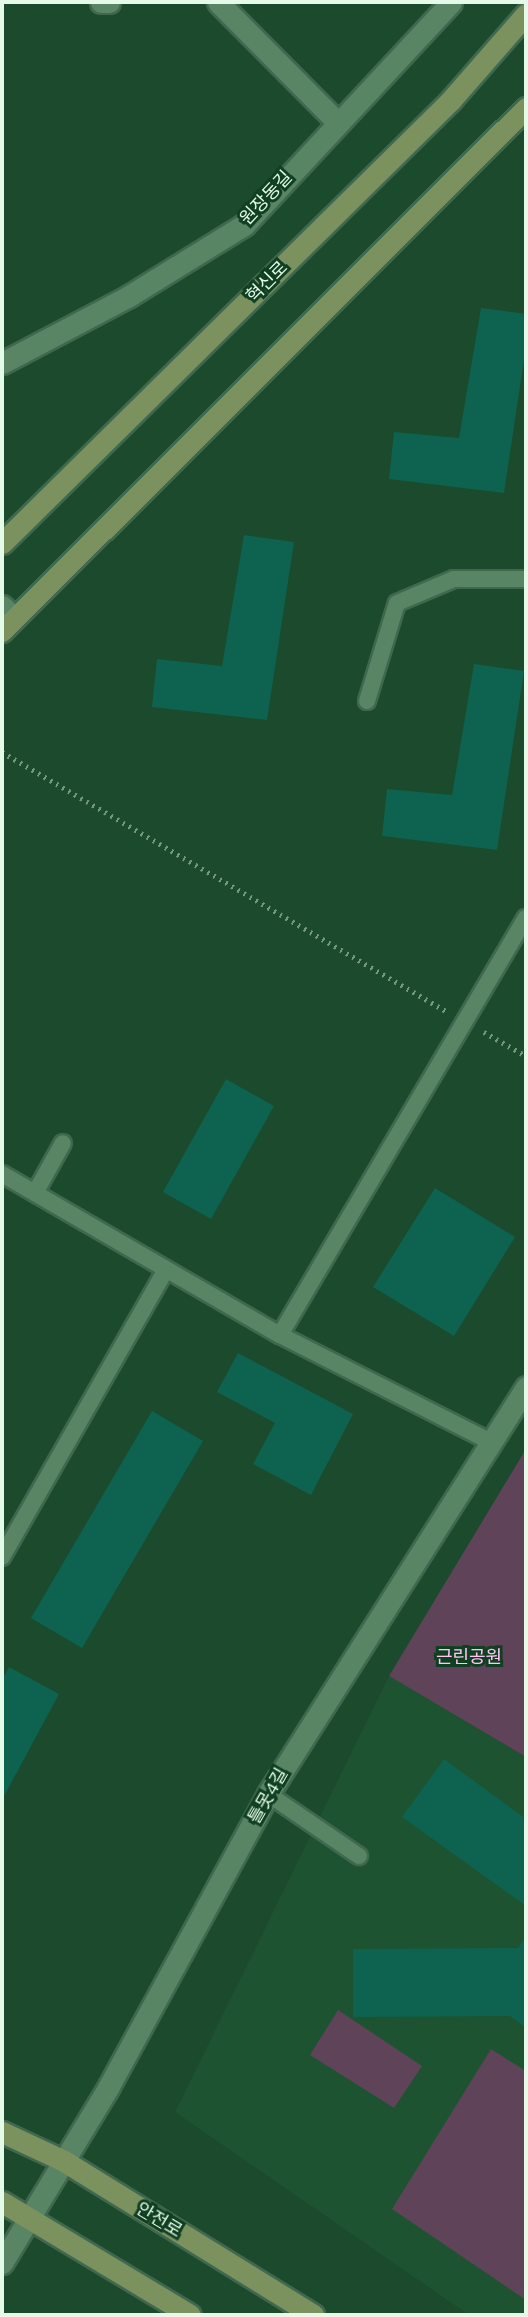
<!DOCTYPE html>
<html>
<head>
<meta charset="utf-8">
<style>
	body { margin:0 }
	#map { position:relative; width:528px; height:2317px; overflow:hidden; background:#1c4a2c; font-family:Mulish,"Noto Sans KR",sans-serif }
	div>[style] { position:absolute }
	.built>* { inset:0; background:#1d5330 }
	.green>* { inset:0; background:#5e4359 }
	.building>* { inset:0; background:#0d634f }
	.path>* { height:4.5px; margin-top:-2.25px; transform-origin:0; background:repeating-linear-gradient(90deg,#74987f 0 2px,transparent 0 7px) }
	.roads { filter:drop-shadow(2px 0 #40684f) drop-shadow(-2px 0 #40684f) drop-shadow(0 2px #40684f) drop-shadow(0 -2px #40684f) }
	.lane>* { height:16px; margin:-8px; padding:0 8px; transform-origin:8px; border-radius:8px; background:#588665 }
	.street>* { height:21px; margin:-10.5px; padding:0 10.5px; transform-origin:10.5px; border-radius:10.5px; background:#588665 }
	.secondary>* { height:21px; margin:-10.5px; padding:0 10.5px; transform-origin:10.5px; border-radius:10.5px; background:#7b925f }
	span { translate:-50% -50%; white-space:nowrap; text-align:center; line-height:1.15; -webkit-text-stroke:6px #103f22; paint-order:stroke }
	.street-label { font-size:18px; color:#e3fbe8 }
	.park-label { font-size:18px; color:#ffc5f5 }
	.frame { position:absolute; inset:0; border:4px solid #e3fbe8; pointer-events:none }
</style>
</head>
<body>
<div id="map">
	<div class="built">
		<i style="clip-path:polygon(389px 1676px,526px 1757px,526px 2315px,469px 2315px,175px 2112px)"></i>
	</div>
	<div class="green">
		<i style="clip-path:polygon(526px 1449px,526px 1757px,389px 1676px)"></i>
		<i style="clip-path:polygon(338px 2010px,422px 2066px,394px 2108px,310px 2055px)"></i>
		<i style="clip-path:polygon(491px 2049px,526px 2071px,526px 2300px,392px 2209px)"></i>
	</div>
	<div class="building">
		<i style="clip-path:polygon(481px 308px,526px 314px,526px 346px,504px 493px,389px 479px,394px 432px,459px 438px)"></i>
		<i style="clip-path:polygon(244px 535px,294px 542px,267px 720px,152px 707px,157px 659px,222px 666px)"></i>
		<i style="clip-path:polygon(474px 664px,524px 671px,497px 850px,382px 836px,387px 789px,452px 795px)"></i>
		<i style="clip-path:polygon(226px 1079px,274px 1106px,211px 1219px,163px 1192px)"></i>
		<i style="clip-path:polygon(435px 1188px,515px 1237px,454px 1336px,373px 1287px)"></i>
		<i style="clip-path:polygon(238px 1353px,353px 1414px,311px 1495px,253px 1464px,275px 1423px,217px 1392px)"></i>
		<i style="clip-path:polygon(152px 1411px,203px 1441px,82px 1648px,31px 1618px)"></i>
		<i style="clip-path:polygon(9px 1667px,59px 1694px,2px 1800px,2px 1680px)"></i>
		<i style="clip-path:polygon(444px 1759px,526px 1819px,526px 1906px,402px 1817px)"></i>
		<i style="clip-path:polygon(526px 1937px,526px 2028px,510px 2016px,353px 2017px,353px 1949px,518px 1948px)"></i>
	</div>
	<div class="path">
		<i style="left:2px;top:752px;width:514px;rotate:30.26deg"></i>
		<i style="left:484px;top:1032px;width:48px;rotate:29.7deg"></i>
	</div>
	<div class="roads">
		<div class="lane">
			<i style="left:367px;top:701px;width:102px;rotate:-73deg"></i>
			<i style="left:397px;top:603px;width:62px;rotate:-22.8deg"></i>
			<i style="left:454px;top:579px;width:72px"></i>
			<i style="left:2px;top:1174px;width:321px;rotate:30.1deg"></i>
			<i style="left:35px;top:1193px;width:57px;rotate:-60.8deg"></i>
			<i style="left:493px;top:1443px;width:239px;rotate:-153.1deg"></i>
			<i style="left:280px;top:1335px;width:484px;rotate:-59.5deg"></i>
			<i style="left:2px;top:1557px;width:331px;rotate:-60.3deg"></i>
			<i style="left:268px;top:1794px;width:110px;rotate:34.3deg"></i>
		</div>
		<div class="street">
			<i style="left:101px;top:2px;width:8px"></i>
			<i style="left:218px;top:2px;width:168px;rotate:45.2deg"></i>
			<i style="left:2px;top:363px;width:144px;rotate:-27.8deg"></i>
			<i style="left:129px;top:296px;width:135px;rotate:-31.7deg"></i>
			<i style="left:244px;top:225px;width:304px;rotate:-47.1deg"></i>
			<i style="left:2px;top:606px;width:16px;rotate:43deg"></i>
			<i style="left:2px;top:2263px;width:207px;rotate:-58.8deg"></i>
			<i style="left:109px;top:2086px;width:332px;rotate:-61.4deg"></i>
			<i style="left:268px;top:1794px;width:482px;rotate:-57.6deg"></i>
		</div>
		<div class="secondary">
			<i style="left:2px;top:543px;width:631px;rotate:-44.61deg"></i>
			<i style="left:451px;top:100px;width:114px;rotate:-48.9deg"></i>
			<i style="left:2px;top:631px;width:740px;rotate:-44.95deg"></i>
			<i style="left:2px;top:2132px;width:68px;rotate:25.1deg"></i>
			<i style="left:64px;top:2161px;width:293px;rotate:31.7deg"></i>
			<i style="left:2px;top:2202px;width:219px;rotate:31deg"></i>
		</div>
	</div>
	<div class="street-label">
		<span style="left:266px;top:198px;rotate:-47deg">원장동길</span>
		<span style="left:267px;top:282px;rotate:-45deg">혁신로</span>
		<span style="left:268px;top:1796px;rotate:-60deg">틀못4길</span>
		<span style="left:159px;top:2220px;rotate:31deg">안전로</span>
	</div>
	<div class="park-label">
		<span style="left:469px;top:1657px">근린공원</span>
	</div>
	<div class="frame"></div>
</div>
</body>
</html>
